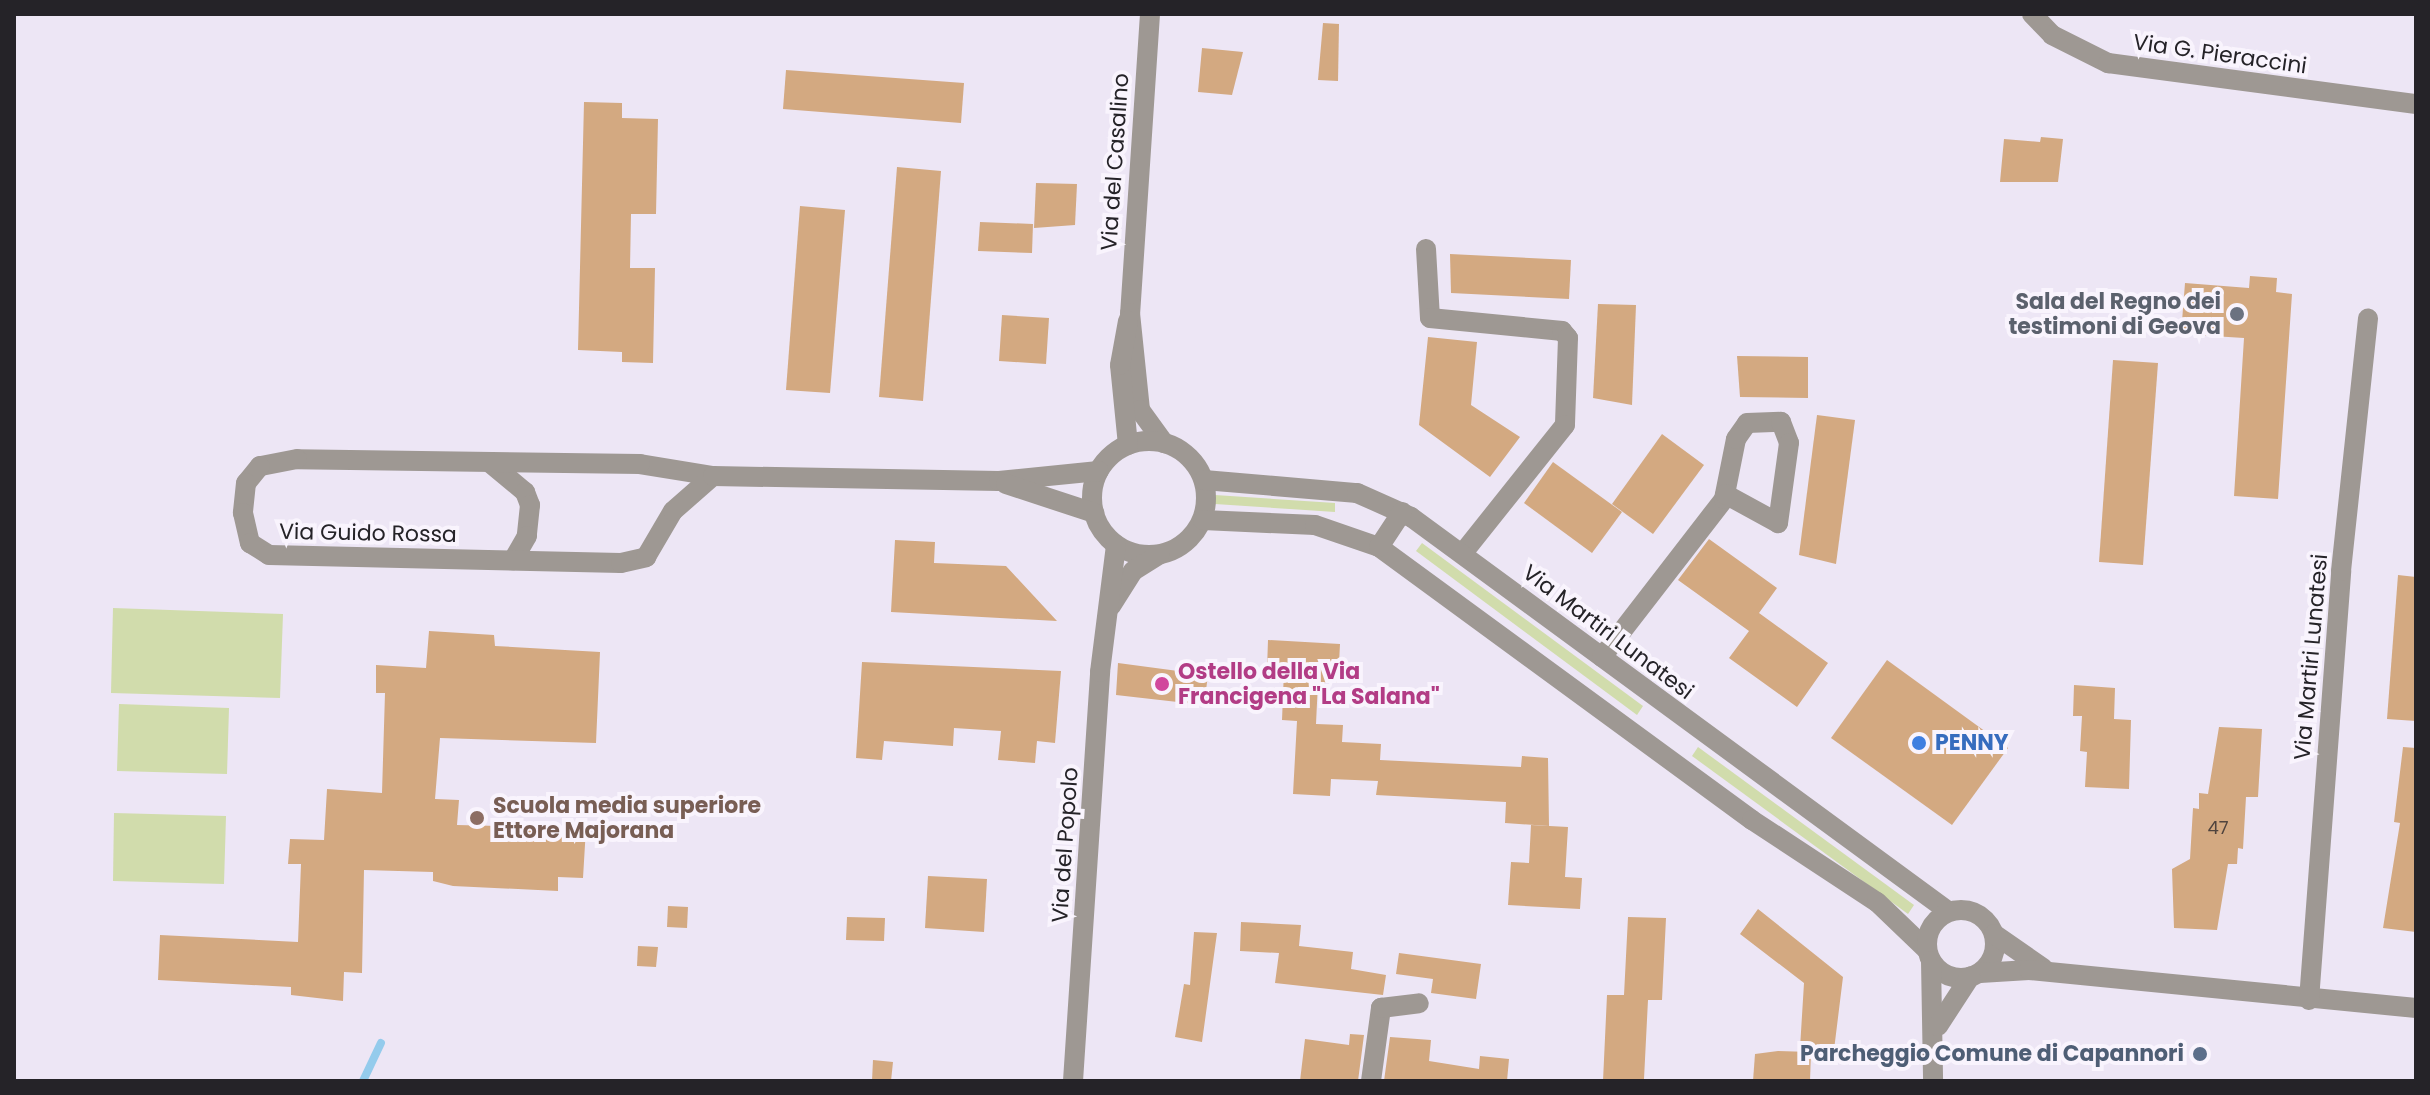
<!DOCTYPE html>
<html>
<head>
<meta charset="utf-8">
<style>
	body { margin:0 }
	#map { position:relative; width:2430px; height:1095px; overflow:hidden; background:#ede6f5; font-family:Poppins,sans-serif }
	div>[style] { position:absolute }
	.green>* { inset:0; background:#d1dcac }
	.stream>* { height:8px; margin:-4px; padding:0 4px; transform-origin:4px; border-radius:4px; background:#94cbec }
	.building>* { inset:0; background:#d3a981 }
	.minor>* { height:20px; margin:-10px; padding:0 10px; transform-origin:10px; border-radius:10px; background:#9e9893 }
	.minor>.ring { margin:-10px; padding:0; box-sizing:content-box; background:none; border:20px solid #9e9893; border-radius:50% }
	.dots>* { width:22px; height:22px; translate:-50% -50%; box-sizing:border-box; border:4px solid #f9f4fd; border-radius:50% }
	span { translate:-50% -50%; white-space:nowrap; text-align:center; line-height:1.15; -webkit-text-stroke:8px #f9f4fd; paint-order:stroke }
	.number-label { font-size:18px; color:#50443e }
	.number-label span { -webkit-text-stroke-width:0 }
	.street-label { font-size:22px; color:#252328 }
	.worship-label { font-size:22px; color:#5b616d; font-weight:700 }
	.right { translate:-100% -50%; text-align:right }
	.hotel-label { font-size:22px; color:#b23c85; font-weight:700 }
	.left { translate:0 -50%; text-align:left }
	.shop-label { font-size:22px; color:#366cbe; font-weight:700 }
	.education-label { font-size:22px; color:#785e54; font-weight:700 }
	.service-label { font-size:22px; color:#4e5e75; font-weight:700 }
	.frame { position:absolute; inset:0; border:16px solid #252328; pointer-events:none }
</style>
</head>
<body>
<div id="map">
	<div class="green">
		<i style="clip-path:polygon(1215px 495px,1335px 503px,1335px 512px,1215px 504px)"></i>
		<i style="clip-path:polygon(1422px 543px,1643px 706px,1637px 715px,1416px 551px)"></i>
		<i style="clip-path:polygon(113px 608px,283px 614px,280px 698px,111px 693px)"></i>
		<i style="clip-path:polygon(119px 704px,229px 708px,227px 774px,117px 771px)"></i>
		<i style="clip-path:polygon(1698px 747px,1914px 905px,1908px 914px,1692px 756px)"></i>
		<i style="clip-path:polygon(114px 813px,226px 816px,224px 884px,113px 881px)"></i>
	</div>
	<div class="stream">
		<i style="left:363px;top:1081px;width:42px;rotate:-64.7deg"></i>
	</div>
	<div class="building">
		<i style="clip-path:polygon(1323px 23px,1339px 24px,1338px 81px,1318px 80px)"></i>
		<i style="clip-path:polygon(1202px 48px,1243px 52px,1232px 95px,1198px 92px)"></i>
		<i style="clip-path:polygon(786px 70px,964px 83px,961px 123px,783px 109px)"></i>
		<i style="clip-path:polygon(584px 102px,622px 103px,622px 118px,658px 119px,656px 214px,631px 214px,630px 268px,655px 268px,653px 363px,622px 362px,622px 352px,578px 350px)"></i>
		<i style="clip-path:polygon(2041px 137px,2063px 139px,2058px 182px,2000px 182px,2004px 139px,2040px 142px)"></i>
		<i style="clip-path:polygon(897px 167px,941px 171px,923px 401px,879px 397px)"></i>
		<i style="clip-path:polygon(1036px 183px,1077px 184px,1075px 225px,1034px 228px)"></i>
		<i style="clip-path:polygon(800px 206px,845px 210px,830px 393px,786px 390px)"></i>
		<i style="clip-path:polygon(980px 222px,1033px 224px,1032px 253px,978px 251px)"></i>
		<i style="clip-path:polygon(1450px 254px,1571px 260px,1569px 299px,1451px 293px)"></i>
		<i style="clip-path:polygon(2250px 276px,2277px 278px,2276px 292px,2292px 294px,2278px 499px,2234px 496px,2244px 338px,2181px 334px,2185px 283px,2249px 288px)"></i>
		<i style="clip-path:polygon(1598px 304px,1636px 305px,1632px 405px,1593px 398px)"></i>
		<i style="clip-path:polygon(1002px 315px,1049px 318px,1046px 364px,999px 361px)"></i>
		<i style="clip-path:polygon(1428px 337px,1477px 342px,1471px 405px,1520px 437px,1490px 477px,1419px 425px)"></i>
		<i style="clip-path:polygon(1737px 356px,1808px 357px,1808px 398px,1740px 397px)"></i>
		<i style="clip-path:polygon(2113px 360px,2158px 363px,2143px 565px,2099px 562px)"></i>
		<i style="clip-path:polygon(1817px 415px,1855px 420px,1836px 564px,1799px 555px)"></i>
		<i style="clip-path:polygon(1662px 434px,1704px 465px,1653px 534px,1612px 504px)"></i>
		<i style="clip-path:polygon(1553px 462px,1622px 512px,1592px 553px,1524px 503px)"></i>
		<i style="clip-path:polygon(1709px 539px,1777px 588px,1759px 613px,1828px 663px,1797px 707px,1729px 658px,1749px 631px,1678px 580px)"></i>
		<i style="clip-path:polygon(895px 540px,935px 542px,934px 563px,1006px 566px,1057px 621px,891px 612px)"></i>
		<i style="clip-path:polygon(2398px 575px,2416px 577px,2416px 721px,2387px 719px)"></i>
		<i style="clip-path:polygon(429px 631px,494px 635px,495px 646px,600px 652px,596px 743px,440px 738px,435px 799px,459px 800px,457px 825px,586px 828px,583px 878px,558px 877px,558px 891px,453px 886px,433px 881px,433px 872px,364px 870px,362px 973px,344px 972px,343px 1001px,291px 995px,291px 987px,158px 980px,160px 935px,298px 942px,301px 864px,288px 864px,290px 839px,324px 840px,327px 789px,382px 793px,385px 693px,376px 693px,376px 665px,426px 668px)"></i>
		<i style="clip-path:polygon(1268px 640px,1340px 644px,1338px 683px,1318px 682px,1316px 724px,1343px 725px,1342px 742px,1381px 744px,1380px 760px,1521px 767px,1522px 756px,1548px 758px,1549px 826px,1505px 823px,1506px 802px,1376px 795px,1378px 781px,1331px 779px,1330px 796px,1293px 794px,1297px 721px,1282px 720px,1284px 670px,1267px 669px)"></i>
		<i style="clip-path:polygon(1887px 660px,2008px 748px,1952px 825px,1831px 738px)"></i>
		<i style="clip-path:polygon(862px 662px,1061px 671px,1055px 743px,1037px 741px,1035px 763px,998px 760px,1001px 731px,954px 728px,953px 746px,884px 741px,882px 760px,856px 758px)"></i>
		<i style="clip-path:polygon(1118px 663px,1208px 675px,1204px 705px,1116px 695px)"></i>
		<i style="clip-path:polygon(2074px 685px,2115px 688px,2114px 719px,2131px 720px,2129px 789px,2085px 787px,2087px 752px,2080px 751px,2082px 716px,2073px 716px)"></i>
		<i style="clip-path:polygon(2219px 727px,2262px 729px,2258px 797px,2246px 797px,2243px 849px,2238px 848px,2237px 864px,2228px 864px,2217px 930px,2174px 928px,2172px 869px,2190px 859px,2193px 808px,2199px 809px,2199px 793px,2208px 794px)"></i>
		<i style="clip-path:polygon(2403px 747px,2416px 748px,2416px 932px,2383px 928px,2400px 823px,2394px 822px)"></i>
		<i style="clip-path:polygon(1531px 825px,1568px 827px,1565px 877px,1582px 878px,1580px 909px,1508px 905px,1511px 862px,1529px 863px)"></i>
		<i style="clip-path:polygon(928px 876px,987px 879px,984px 932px,925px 928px)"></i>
		<i style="clip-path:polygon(668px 906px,688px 907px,687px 928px,667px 927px)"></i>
		<i style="clip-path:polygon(1758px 909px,1843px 977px,1834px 1050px,1800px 1048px,1804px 983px,1740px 934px)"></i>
		<i style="clip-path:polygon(847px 917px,885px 918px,884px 941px,846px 940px)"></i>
		<i style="clip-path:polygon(1628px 917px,1666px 918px,1662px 1000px,1648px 1000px,1644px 1079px,1603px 1081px,1607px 995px,1624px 995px)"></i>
		<i style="clip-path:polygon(1241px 922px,1301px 925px,1299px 946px,1353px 952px,1351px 969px,1386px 975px,1383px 995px,1275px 983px,1279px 953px,1240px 951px)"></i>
		<i style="clip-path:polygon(1194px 932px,1217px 933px,1202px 1042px,1175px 1037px,1184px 984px,1190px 985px)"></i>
		<i style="clip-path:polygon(638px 946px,658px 947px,656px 967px,637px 966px)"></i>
		<i style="clip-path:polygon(1399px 953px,1481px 964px,1476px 999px,1431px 993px,1433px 979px,1396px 974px)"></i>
		<i style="clip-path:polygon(1350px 1034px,1364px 1035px,1358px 1081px,1300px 1081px,1305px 1039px,1349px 1045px)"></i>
		<i style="clip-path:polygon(1390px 1037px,1431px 1040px,1429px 1061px,1479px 1069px,1480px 1056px,1509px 1059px,1507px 1081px,1384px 1081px)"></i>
		<i style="clip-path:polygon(1778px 1051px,1811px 1052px,1810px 1081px,1753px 1081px,1755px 1054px)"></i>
		<i style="clip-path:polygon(873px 1060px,893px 1062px,891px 1081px,872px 1081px)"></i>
	</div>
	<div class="minor">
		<i style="left:1150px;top:14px;width:300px;rotate:93.8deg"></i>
		<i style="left:1130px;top:313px;width:98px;rotate:84.1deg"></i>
		<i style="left:1140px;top:410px;width:41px;rotate:54deg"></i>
		<i style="left:2032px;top:14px;width:29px;rotate:46deg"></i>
		<i style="left:2052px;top:35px;width:63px;rotate:26.6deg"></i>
		<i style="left:2108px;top:63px;width:311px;rotate:7.6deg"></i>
		<i style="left:1426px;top:249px;width:69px;rotate:86.7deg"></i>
		<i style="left:1430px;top:318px;width:133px;rotate:5.6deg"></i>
		<i style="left:1562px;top:331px;width:9px;rotate:49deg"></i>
		<i style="left:1568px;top:338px;width:87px;rotate:92deg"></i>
		<i style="left:1565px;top:425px;width:164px;rotate:128.6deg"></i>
		<i class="ring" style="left:1092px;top:441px;width:94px;height:94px"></i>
		<i style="left:1128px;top:445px;width:80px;rotate:-95.7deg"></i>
		<i style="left:1120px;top:365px;width:45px;rotate:-79.7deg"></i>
		<i style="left:489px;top:462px;width:47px;rotate:39.8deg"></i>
		<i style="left:525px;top:492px;width:14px;rotate:69deg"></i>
		<i style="left:530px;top:505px;width:31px;rotate:96deg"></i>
		<i style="left:527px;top:536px;width:28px;rotate:120deg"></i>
		<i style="left:713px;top:476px;width:74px;rotate:-170.7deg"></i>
		<i style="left:640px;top:464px;width:343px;rotate:-179.2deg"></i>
		<i style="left:297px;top:459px;width:38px;rotate:169deg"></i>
		<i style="left:260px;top:466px;width:22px;rotate:129deg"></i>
		<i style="left:246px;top:483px;width:30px;rotate:96deg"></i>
		<i style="left:243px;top:513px;width:31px;rotate:77deg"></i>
		<i style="left:250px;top:543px;width:22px;rotate:32deg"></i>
		<i style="left:269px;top:555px;width:352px;rotate:1.3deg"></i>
		<i style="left:621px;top:563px;width:26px;rotate:-13deg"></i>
		<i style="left:646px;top:557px;width:53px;rotate:-59.6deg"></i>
		<i style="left:673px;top:511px;width:53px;rotate:-41.2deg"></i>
		<i style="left:713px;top:476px;width:286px;rotate:1deg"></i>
		<i style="left:999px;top:481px;width:100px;rotate:-5.7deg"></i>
		<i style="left:1204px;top:480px;width:154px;rotate:4.9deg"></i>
		<i style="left:1357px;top:493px;width:59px;rotate:24deg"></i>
		<i style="left:1411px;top:517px;width:666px;rotate:36.27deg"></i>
		<i style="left:1006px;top:484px;width:93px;rotate:18.2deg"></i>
		<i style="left:1203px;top:520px;width:112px;rotate:2.6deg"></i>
		<i style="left:1315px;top:525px;width:68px;rotate:19deg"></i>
		<i style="left:1379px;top:547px;width:462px;rotate:36.2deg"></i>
		<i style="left:1752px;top:820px;width:149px;rotate:33.3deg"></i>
		<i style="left:1877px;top:902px;width:69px;rotate:43.8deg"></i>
		<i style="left:1379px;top:547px;width:42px;rotate:-56.7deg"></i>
		<i style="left:1111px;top:606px;width:41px;rotate:-57.8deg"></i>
		<i style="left:1133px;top:571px;width:31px;rotate:-32deg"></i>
		<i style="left:1602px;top:657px;width:200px;rotate:-52.3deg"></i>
		<i style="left:1724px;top:499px;width:61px;rotate:-78.7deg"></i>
		<i style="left:1736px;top:439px;width:19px;rotate:-55deg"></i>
		<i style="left:1747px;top:423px;width:34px;rotate:-2deg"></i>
		<i style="left:1781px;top:422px;width:22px;rotate:69deg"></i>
		<i style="left:1789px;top:443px;width:81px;rotate:97.8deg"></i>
		<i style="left:1778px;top:523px;width:60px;rotate:-151.3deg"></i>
		<i class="ring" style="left:1927px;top:910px;width:48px;height:48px"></i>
		<i style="left:1994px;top:934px;width:60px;rotate:34.8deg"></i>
		<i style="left:1931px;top:961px;width:120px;rotate:89deg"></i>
		<i style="left:1980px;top:973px;width:49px;rotate:-3.5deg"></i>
		<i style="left:2029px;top:970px;width:389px;rotate:5.6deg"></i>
		<i style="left:2309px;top:1000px;width:430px;rotate:-85.7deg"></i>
		<i style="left:2341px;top:571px;width:254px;rotate:-83.9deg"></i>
		<i style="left:1938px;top:1026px;width:59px;rotate:-56.9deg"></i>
		<i style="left:1073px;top:1081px;width:410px;rotate:-86.2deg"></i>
		<i style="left:1100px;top:672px;width:128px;rotate:-82.8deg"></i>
		<i style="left:1371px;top:1081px;width:74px;rotate:-82.2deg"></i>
		<i style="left:1381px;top:1008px;width:38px;rotate:-7deg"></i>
	</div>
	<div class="dots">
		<i style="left:2237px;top:314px;background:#6b7280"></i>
		<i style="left:1162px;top:684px;background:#d1479c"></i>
		<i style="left:1919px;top:743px;background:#3f7fe0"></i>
		<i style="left:477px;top:818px;background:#8d6e63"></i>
		<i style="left:2200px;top:1054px;background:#5c6f8a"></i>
	</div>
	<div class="number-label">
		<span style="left:2218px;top:828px">47</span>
	</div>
	<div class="street-label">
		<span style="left:2220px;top:54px;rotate:8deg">Via G. Pieraccini</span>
		<span style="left:1115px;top:162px;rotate:-86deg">Via del Casalino</span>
		<span style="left:368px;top:533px;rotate:1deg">Via Guido Rossa</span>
		<span style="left:1608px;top:632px;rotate:37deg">Via Martiri Lunatesi</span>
		<span style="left:2311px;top:657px;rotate:-85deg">Via Martiri Lunatesi</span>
		<span style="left:1065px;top:845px;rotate:-86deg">Via del Popolo</span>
	</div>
	<div class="worship-label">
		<span class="right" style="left:2221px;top:314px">Sala del Regno dei<br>testimoni di Geova</span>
	</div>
	<div class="hotel-label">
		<span class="left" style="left:1178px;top:684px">Ostello della Via<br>Francigena "La Salana"</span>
	</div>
	<div class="shop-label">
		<span class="left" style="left:1935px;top:743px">PENNY</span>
	</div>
	<div class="education-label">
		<span class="left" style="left:493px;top:818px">Scuola media superiore<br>Ettore Majorana</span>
	</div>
	<div class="service-label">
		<span class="right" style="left:2184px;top:1054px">Parcheggio Comune di Capannori</span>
	</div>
	<div class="frame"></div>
</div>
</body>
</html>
